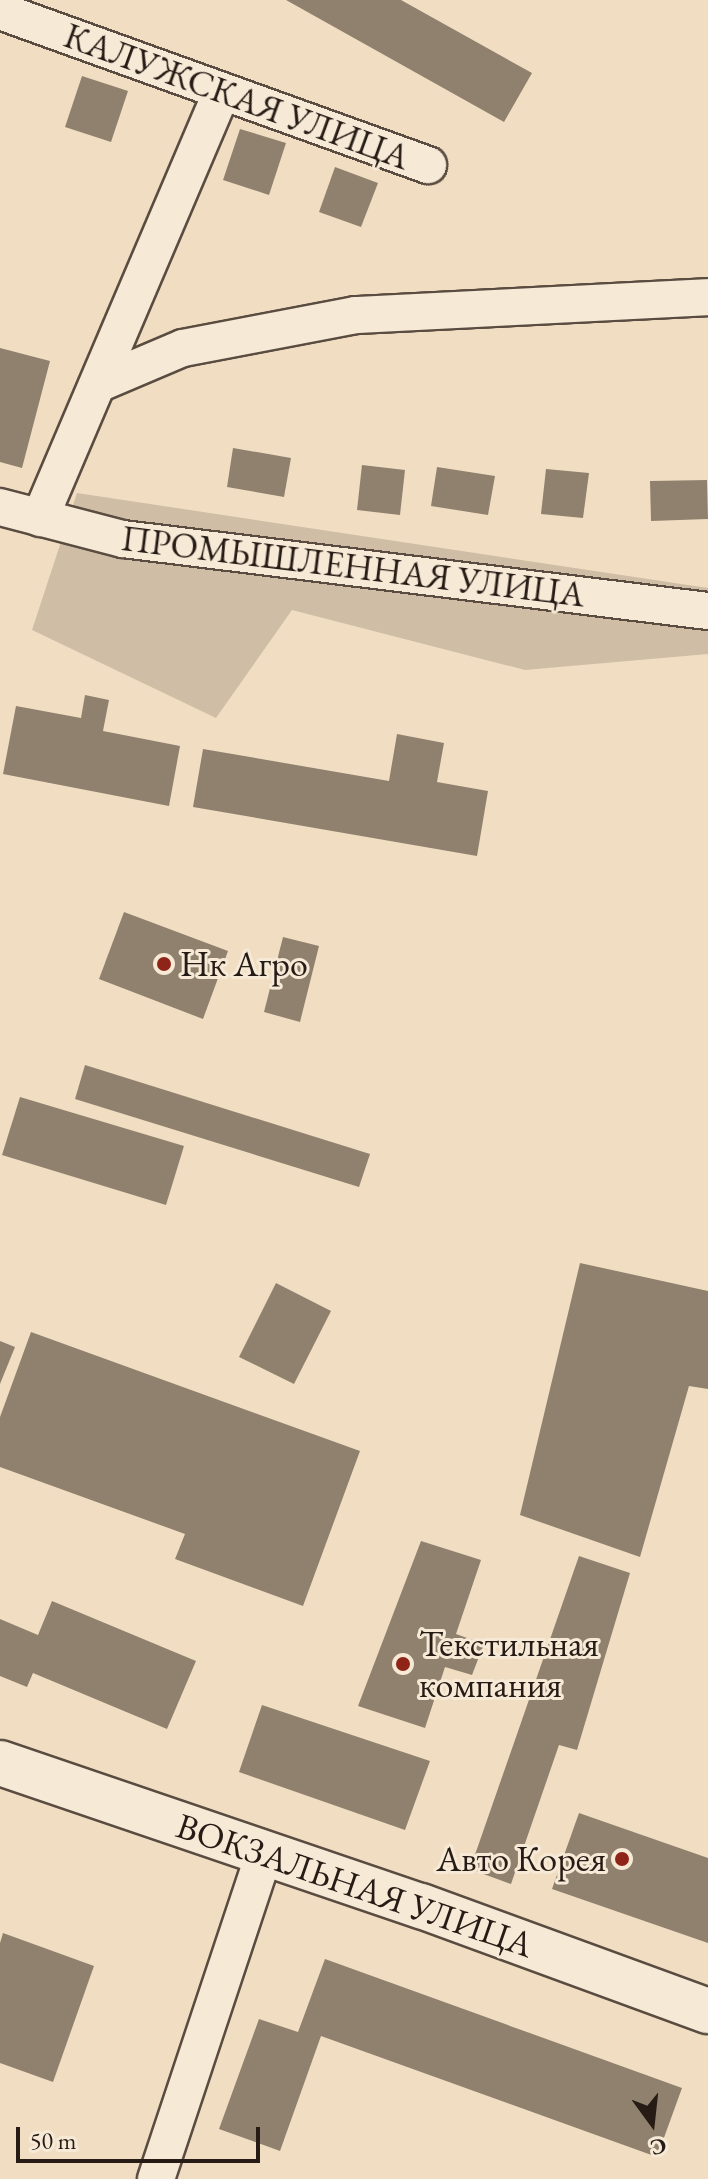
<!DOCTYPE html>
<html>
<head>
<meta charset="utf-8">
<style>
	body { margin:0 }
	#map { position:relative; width:708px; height:2179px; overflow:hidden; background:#f1dec2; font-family:"EB Garamond",serif }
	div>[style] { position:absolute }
	.green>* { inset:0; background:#cfbda5 }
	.building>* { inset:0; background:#90816f }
	.roads { filter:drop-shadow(2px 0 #5a4c40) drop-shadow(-2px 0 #5a4c40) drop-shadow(0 2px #5a4c40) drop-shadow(0 -2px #5a4c40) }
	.minor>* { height:36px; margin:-18px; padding:0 18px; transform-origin:18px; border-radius:18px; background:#f6ead7 }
	.secondary>* { height:44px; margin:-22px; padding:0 22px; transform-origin:22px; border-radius:22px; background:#f6ead7 }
	.dots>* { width:22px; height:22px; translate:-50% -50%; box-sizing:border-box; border:4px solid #f6ead7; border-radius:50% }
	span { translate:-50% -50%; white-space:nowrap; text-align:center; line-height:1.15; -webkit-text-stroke:6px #f6ead7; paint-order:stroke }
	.street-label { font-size:36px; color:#271c15 }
	.poi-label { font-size:36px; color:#271c15 }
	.left { translate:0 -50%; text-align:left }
	.right { translate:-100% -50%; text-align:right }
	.north { position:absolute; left:612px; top:2083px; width:80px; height:80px; -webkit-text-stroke:6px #f6ead7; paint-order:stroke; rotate:165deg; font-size:22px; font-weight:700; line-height:32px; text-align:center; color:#271c15 }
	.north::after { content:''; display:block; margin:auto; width:28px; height:36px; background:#271c15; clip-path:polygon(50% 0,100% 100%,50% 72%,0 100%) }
	.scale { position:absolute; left:16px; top:2127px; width:244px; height:36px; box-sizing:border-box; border:4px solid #271c15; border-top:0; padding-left:10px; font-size:24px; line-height:28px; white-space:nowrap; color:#271c15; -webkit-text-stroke:6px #f6ead7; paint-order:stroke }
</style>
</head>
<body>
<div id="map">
	<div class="green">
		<i style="clip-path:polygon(77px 493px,708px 588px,708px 654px,525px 670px,292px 610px,216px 718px,32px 630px)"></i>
	</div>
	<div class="building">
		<i style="clip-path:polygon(286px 0,401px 0,532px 73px,504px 122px)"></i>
		<i style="clip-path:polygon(82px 76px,128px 91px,111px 142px,65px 127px)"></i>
		<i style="clip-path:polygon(240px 129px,286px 143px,269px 195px,223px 180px)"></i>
		<i style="clip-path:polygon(335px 167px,378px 183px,361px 227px,319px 212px)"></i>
		<i style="clip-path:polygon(0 348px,50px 361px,22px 468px,0 462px)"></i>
		<i style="clip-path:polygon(233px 448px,291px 458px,284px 497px,227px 487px)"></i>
		<i style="clip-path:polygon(362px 465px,405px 470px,400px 515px,357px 510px)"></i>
		<i style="clip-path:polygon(437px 467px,495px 476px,488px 515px,431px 506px)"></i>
		<i style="clip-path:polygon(546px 469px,589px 473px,583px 518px,541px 514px)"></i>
		<i style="clip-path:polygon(707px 480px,708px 519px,651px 521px,650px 481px)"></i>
		<i style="clip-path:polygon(85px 695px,109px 700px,103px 731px,180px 746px,169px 806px,3px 774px,16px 706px,81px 718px)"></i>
		<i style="clip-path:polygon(397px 734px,444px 743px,437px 782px,488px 791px,477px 856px,193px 807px,203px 749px,389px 781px)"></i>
		<i style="clip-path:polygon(124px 912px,228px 951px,203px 1019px,99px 979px)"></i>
		<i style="clip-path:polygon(283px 937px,319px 946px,300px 1022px,264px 1012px)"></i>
		<i style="clip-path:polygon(85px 1065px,370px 1154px,359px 1187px,75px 1099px)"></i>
		<i style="clip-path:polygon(20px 1097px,184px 1146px,166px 1205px,2px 1155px)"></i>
		<i style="clip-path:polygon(580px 1263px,708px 1291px,708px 1389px,689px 1386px,640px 1557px,520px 1515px)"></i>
		<i style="clip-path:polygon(276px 1283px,331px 1311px,294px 1384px,239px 1357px)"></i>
		<i style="clip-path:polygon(31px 1332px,360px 1451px,303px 1606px,175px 1559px,185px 1534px,0 1467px,0 1417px)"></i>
		<i style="clip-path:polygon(0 1341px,15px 1347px,0 1384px)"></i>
		<i style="clip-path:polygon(421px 1541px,481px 1560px,456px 1634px,484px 1644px,472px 1675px,445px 1667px,425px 1728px,358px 1706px)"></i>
		<i style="clip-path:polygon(579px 1556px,630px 1573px,577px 1750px,559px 1745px,511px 1884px,470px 1869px)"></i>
		<i style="clip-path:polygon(52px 1601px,196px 1661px,167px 1729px,33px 1673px,27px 1687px,0 1676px,0 1619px,38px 1635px)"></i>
		<i style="clip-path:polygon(262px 1705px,430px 1761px,405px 1830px,239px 1772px)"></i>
		<i style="clip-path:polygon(579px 1813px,708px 1858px,708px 1943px,552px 1889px)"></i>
		<i style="clip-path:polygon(3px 1933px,94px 1966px,53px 2082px,0 2063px,0 1943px)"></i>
		<i style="clip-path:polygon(325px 1959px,682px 2088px,657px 2157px,321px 2036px,280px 2151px,219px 2129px,259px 2019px,298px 2032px)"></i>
	</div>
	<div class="roads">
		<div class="minor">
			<i style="left:0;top:11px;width:455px;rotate:19.8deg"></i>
			<i style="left:98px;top:384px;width:92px;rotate:-23deg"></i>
			<i style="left:183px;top:348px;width:176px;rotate:-10.8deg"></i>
			<i style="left:356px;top:315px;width:352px;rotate:-2.9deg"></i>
			<i style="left:0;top:507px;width:127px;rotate:14.6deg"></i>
			<i style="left:123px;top:539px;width:589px;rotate:7.02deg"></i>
			<i style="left:40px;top:518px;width:464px;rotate:-66.9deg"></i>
			<i style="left:156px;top:2179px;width:346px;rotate:-71.6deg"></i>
		</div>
		<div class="secondary">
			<i style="left:0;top:1763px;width:445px;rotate:18.8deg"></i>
			<i style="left:421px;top:1906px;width:306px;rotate:20.1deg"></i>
		</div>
	</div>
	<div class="dots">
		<i style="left:164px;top:964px;background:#8f2418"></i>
		<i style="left:403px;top:1664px;background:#8f2418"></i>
		<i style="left:622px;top:1859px;background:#8f2418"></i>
	</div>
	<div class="street-label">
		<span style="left:237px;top:96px;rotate:20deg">КАЛУЖСКАЯ УЛИЦА</span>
		<span style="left:353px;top:566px;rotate:7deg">ПРОМЫШЛЕННАЯ УЛИЦА</span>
		<span style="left:355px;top:1885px;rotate:19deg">ВОКЗАЛЬНАЯ УЛИЦА</span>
	</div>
	<div class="poi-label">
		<span class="left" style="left:180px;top:964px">Нк Агро</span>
		<span class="left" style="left:419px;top:1664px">Текстильная<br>компания</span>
		<span class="right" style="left:606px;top:1859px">Авто Корея</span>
	</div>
	<div class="north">С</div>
	<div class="scale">50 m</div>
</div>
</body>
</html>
